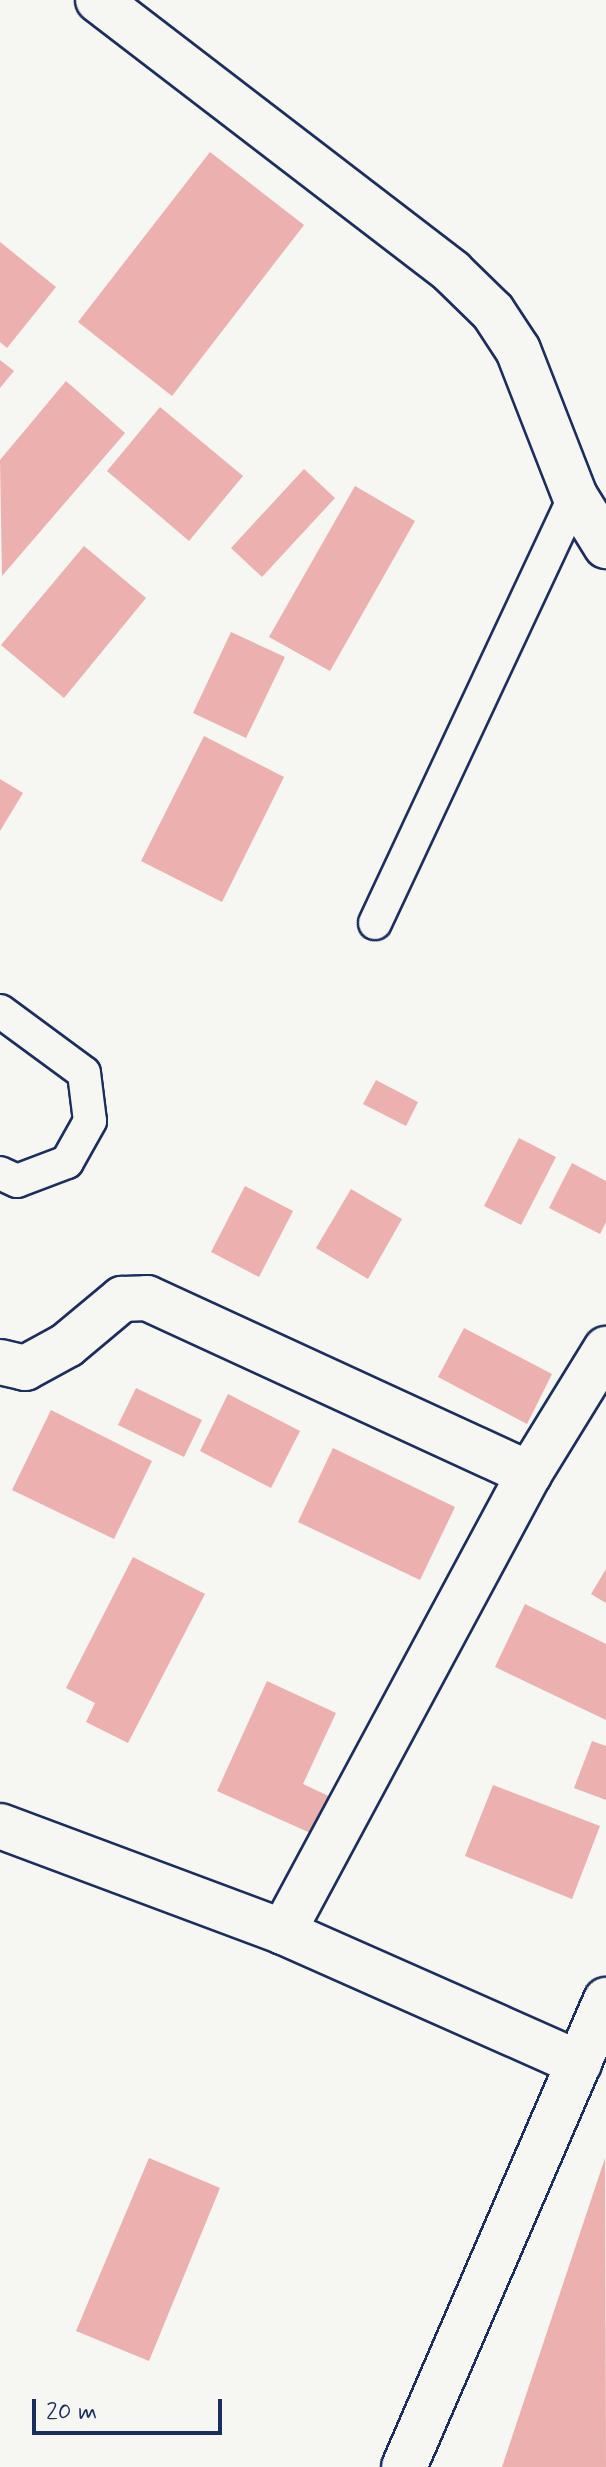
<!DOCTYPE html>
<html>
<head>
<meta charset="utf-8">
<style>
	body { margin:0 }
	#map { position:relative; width:606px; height:2467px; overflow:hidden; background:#f6f6f2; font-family:Mynerve,sans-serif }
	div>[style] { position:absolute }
	.building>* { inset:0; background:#ecb0af }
	.roads { filter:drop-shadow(2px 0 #1b2f5e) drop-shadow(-2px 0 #1b2f5e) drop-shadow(0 2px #1b2f5e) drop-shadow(0 -2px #1b2f5e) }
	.service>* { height:32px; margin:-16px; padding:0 16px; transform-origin:16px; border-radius:16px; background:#f6f6f2 }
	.minor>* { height:44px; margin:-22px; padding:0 22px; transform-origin:22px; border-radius:22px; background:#f6f6f2 }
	span { translate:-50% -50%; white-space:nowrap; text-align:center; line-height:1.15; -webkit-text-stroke:7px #f6f6f2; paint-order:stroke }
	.scale { position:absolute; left:32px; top:2399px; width:190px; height:36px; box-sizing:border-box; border:4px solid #1b2f5e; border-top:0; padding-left:10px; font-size:24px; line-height:28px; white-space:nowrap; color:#1b2f5e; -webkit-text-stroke:6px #f6f6f2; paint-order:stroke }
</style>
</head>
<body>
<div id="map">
	<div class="building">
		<i style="clip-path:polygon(210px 152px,304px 225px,172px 396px,78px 322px)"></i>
		<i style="clip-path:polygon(0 242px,56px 287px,7px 348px,0 342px)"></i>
		<i style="clip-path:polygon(0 360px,14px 371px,0 388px)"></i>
		<i style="clip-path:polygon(66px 381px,125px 433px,2px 576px,0 460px)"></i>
		<i style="clip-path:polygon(160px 407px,243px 476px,189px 541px,107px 471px)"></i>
		<i style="clip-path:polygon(304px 469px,335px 498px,262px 577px,231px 548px)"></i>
		<i style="clip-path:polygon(355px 486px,415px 521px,330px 671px,269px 637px)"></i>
		<i style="clip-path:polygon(84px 546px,146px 598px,64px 698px,1px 645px)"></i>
		<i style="clip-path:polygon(231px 632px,285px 657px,246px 738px,193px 713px)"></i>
		<i style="clip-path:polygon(204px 736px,284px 777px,222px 902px,141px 861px)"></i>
		<i style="clip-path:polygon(0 779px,23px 793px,0 831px)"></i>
		<i style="clip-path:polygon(376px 1080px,418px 1102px,406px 1126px,363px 1104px)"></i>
		<i style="clip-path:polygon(519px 1138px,556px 1157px,521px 1225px,484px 1206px)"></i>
		<i style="clip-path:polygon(572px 1163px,606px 1181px,606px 1222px,600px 1234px,549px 1208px)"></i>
		<i style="clip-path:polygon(245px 1186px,293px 1211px,259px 1277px,211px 1252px)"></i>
		<i style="clip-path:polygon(351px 1189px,402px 1219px,368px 1279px,316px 1248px)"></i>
		<i style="clip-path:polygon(464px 1328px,552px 1374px,527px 1424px,438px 1377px)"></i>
		<i style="clip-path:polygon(136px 1388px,202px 1420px,184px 1457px,118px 1425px)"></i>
		<i style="clip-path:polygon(228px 1394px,300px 1431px,271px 1488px,200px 1451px)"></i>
		<i style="clip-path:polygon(51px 1410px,152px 1461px,114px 1539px,12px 1490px)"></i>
		<i style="clip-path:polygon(333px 1448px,455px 1507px,420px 1580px,298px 1522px)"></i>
		<i style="clip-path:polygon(133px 1557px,205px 1594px,128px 1743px,86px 1722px,95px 1703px,66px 1688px)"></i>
		<i style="clip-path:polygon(606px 1569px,606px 1603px,591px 1594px)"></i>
		<i style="clip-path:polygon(525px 1604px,606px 1644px,606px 1720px,495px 1667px)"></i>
		<i style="clip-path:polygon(267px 1681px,336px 1713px,303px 1784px,335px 1799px,317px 1836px,217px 1791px)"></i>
		<i style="clip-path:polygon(592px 1741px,606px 1746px,606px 1800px,574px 1788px)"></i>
		<i style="clip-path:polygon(493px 1785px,600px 1826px,572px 1899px,465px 1856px)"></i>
		<i style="clip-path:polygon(149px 2158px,220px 2188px,149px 2361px,76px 2331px)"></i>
		<i style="clip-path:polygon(605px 2158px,606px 2467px,502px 2467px)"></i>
	</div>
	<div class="roads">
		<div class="service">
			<i style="left:375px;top:923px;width:472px;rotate:-64.9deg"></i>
			<i style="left:0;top:1011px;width:104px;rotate:36.4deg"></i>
			<i style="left:84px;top:1073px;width:48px;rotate:82.9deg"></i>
			<i style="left:90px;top:1121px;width:47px;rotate:119.3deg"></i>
			<i style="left:67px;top:1162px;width:53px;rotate:159.2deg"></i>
			<i style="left:17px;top:1181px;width:19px;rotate:-155deg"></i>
		</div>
		<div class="minor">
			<i style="left:98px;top:0;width:446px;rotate:37.5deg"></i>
			<i style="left:452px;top:272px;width:57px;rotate:44.3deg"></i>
			<i style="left:493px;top:312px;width:45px;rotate:56.7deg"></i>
			<i style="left:518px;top:350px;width:157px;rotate:68.7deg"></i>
			<i style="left:575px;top:496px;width:59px;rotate:58.2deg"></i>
			<i style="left:0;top:1362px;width:26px;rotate:13deg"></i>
			<i style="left:25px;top:1368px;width:48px;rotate:-28.7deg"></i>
			<i style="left:67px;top:1345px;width:72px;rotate:-39.9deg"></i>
			<i style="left:122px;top:1299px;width:25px;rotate:-2deg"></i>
			<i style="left:147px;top:1298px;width:421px;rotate:24.7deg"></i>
			<i style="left:0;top:1826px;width:302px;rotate:20.5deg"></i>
			<i style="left:283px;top:1932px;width:324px;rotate:23.9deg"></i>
			<i style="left:283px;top:1932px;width:520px;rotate:-61.76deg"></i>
			<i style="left:529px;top:1474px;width:147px;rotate:-58.4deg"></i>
			<i style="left:404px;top:2467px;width:509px;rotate:-66.61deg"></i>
		</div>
	</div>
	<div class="scale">20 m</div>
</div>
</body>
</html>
